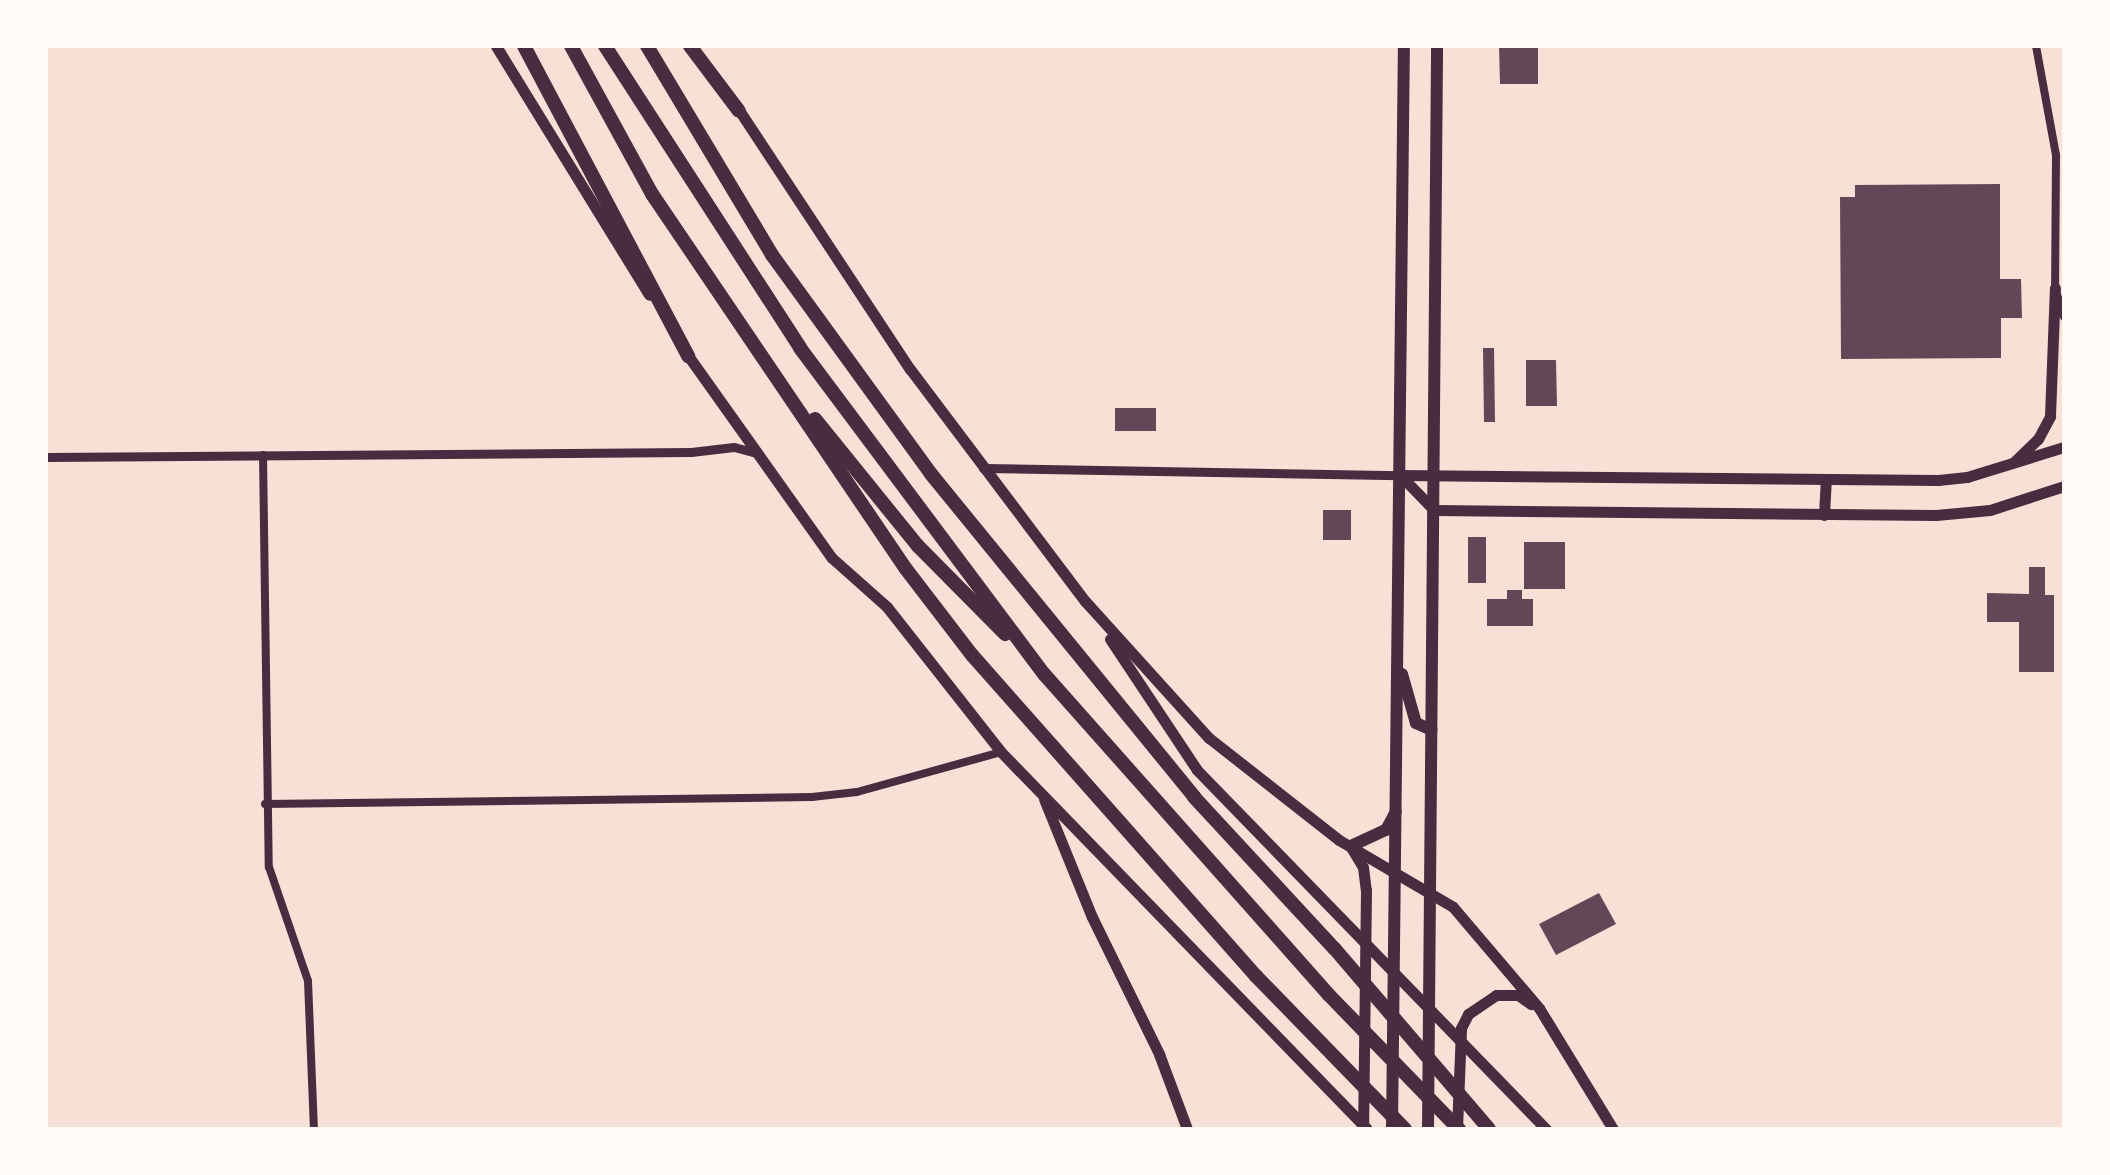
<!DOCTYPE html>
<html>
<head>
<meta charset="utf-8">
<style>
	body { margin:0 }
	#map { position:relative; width:2110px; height:1175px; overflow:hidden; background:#f7e1d7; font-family:"Open Sans",sans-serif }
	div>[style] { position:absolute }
	.building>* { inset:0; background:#644757 }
	.minor>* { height:8px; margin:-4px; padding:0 4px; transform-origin:4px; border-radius:4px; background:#4a2c40 }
	.tertiary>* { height:9px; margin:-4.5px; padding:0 4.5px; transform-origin:4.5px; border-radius:4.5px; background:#4a2c40 }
	.secondary>* { height:11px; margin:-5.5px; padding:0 5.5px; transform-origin:5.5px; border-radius:5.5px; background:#4a2c40 }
	.primary>* { height:12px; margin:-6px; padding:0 6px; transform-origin:6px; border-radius:6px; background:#4a2c40 }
	.motorway>* { height:14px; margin:-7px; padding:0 7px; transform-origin:7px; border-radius:7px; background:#4a2c40 }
	span { translate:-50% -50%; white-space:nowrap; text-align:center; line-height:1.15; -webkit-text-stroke:6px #fffaf5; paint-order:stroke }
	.frame { position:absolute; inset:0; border:48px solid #fffaf5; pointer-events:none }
</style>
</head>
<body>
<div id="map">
	<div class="building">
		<i style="clip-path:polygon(1499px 46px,1538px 46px,1538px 84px,1500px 84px)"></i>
		<i style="clip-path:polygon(2000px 184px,2000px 279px,2021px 279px,2022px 318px,2001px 318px,2001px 358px,1841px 359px,1840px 197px,1855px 197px,1855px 185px)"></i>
		<i style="clip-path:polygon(1483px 348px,1494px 348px,1495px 422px,1484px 422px)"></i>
		<i style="clip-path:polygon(1526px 360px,1556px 360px,1557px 406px,1526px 406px)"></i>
		<i style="clip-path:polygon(1115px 408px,1156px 408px,1156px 431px,1115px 431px)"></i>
		<i style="clip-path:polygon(1323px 510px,1351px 510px,1351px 540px,1323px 540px)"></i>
		<i style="clip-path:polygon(1468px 537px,1486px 537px,1486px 583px,1468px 583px)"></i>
		<i style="clip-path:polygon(1524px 542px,1565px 542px,1565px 589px,1524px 589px)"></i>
		<i style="clip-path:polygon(2029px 567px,2045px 567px,2045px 595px,2054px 595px,2054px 672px,2019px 672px,2019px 622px,1987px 622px,1987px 593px,2029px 594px)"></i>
		<i style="clip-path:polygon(1507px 590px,1522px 590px,1522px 599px,1533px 599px,1533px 626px,1487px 626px,1487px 599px,1507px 599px)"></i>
		<i style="clip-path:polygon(1599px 893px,1616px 924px,1556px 955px,1539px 924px)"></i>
	</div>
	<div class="minor">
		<i style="left:2036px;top:46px;width:111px;rotate:79.6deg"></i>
		<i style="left:2056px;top:155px;width:133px;rotate:90.4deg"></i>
		<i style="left:2055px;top:288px;width:30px;rotate:73deg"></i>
		<i style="left:263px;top:455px;width:412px;rotate:89.2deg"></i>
		<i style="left:269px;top:867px;width:120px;rotate:71.1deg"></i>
		<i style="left:308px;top:981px;width:148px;rotate:87.7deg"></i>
		<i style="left:265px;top:804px;width:547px;rotate:-0.73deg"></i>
		<i style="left:812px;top:797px;width:45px;rotate:-6.3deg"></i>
		<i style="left:857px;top:792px;width:149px;rotate:-15.5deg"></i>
	</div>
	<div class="tertiary">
		<i style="left:46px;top:457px;width:645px;rotate:-0.44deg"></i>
		<i style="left:691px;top:452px;width:43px;rotate:-6.6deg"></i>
		<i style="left:734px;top:447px;width:24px;rotate:15deg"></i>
		<i style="left:983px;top:468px;width:417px;rotate:1deg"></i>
	</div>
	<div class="secondary">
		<i style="left:496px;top:46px;width:292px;rotate:58.4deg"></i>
		<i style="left:735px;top:104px;width:318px;rotate:56.6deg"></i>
		<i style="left:910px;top:369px;width:291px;rotate:53deg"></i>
		<i style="left:1085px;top:601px;width:185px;rotate:47.9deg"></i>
		<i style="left:1209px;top:738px;width:165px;rotate:38.1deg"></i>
		<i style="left:1339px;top:840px;width:132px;rotate:30.4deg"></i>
		<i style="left:1453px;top:907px;width:133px;rotate:49.6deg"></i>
		<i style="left:1539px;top:1008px;width:142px;rotate:58.6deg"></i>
		<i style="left:684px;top:350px;width:255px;rotate:54.6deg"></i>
		<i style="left:832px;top:558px;width:74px;rotate:41.7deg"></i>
		<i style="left:887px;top:607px;width:184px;rotate:51.8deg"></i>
		<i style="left:1001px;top:752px;width:525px;rotate:45.85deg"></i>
		<i style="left:2014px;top:462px;width:33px;rotate:-44deg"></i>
		<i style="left:2038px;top:439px;width:26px;rotate:-62deg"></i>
		<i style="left:2050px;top:416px;width:128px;rotate:-87.8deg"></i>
		<i style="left:1400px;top:475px;width:49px;rotate:45.8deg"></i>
		<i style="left:1434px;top:510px;width:502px;rotate:0.57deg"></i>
		<i style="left:1936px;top:515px;width:54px;rotate:-5.3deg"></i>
		<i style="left:1990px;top:510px;width:78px;rotate:-18deg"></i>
		<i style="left:1400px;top:475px;width:538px;rotate:0.53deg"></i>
		<i style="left:1938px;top:480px;width:29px;rotate:-6deg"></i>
		<i style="left:1967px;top:477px;width:102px;rotate:-17.2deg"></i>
		<i style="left:1824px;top:515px;width:36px;rotate:-87deg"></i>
		<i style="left:1110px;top:639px;width:157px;rotate:56.4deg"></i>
		<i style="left:1197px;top:770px;width:501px;rotate:45.81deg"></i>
		<i style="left:1044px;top:799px;width:127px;rotate:67.9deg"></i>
		<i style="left:1092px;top:917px;width:153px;rotate:63.9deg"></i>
		<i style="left:1159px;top:1054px;width:80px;rotate:69.5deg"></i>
		<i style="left:1352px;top:849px;width:21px;rotate:59deg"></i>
		<i style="left:1363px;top:867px;width:23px;rotate:83deg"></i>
		<i style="left:1366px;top:890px;width:238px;rotate:90.7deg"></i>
		<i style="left:1457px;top:1129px;width:101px;rotate:-87.7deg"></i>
		<i style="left:1461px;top:1028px;width:16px;rotate:-63deg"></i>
		<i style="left:1468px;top:1014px;width:34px;rotate:-34deg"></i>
		<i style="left:1496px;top:995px;width:22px"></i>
		<i style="left:1518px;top:995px;width:16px;rotate:35deg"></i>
	</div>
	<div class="primary">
		<i style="left:1402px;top:674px;width:51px;rotate:74.1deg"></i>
		<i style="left:1416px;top:723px;width:17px;rotate:24deg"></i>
		<i style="left:1351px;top:846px;width:38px;rotate:-25deg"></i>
		<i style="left:1386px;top:830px;width:21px;rotate:-62deg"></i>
		<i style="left:1392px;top:1129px;width:1083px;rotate:-89.37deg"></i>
		<i style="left:1428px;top:1129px;width:1083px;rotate:-89.52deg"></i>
	</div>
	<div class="motorway">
		<i style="left:524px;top:46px;width:351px;rotate:62.1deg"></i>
		<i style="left:571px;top:46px;width:169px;rotate:61.3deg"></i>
		<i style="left:652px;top:194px;width:453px;rotate:55.9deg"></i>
		<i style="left:906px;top:569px;width:108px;rotate:52.5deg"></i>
		<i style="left:972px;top:655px;width:429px;rotate:48.5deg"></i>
		<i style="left:1256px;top:976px;width:214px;rotate:45.8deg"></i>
		<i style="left:605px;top:46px;width:359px;rotate:57.1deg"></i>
		<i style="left:800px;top:348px;width:407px;rotate:53.2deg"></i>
		<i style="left:1044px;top:674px;width:429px;rotate:48.4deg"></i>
		<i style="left:1329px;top:995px;width:187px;rotate:45.9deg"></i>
		<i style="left:647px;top:46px;width:244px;rotate:59.1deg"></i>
		<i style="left:772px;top:255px;width:271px;rotate:54deg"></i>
		<i style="left:931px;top:474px;width:417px;rotate:50.8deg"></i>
		<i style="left:1194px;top:797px;width:206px;rotate:47.2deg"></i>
		<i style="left:1334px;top:948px;width:238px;rotate:49.4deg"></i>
		<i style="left:690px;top:46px;width:81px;rotate:53deg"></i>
		<i style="left:815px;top:419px;width:164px;rotate:51deg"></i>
		<i style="left:918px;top:546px;width:124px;rotate:45.3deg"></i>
	</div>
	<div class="frame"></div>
</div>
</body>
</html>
